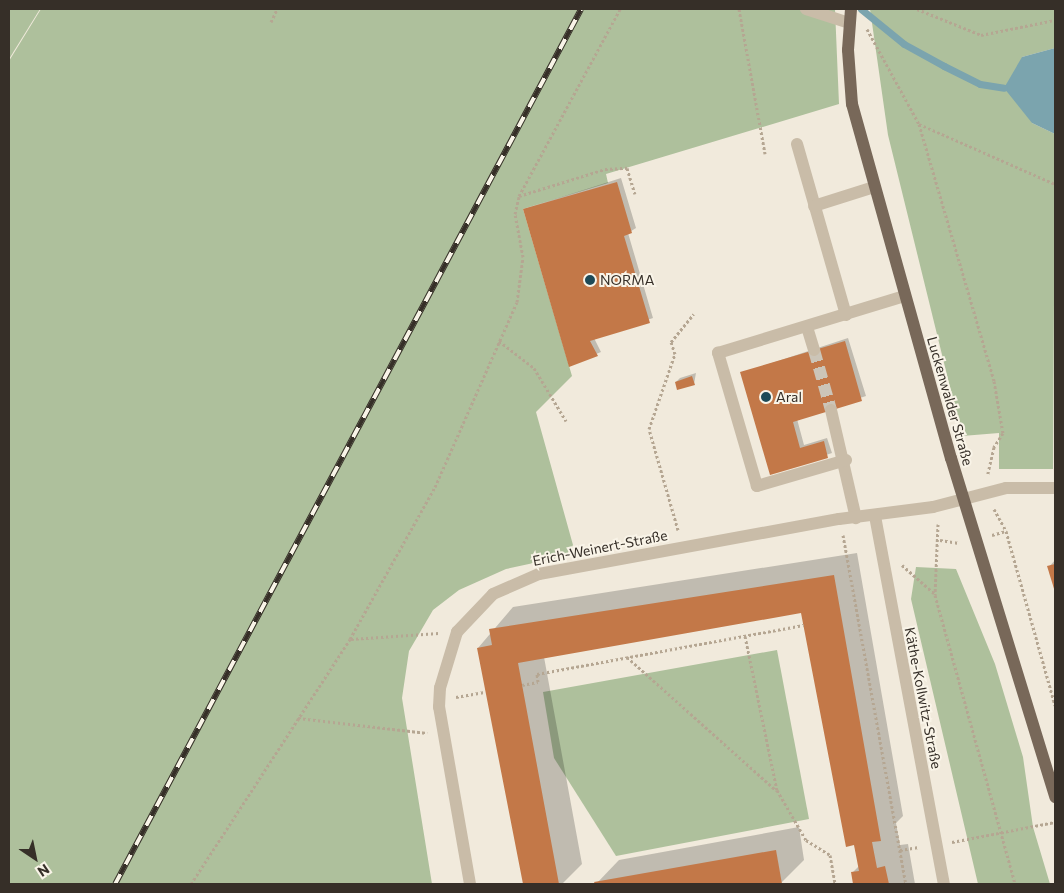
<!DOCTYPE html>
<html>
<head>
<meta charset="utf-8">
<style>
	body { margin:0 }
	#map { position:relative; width:1064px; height:893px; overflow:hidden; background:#f1eadc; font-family:Commissioner,sans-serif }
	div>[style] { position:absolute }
	.green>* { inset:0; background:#aec09c }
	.water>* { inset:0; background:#7ba4ae }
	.shadow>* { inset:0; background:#0003 }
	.stream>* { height:7px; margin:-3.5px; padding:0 3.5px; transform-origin:3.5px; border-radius:3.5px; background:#7ba4ae }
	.building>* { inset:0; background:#c37848 }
	.minor-tunnel>* { height:12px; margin-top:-6px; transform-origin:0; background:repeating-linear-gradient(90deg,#ccc5b8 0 12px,transparent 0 18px) }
	.path>* { height:3px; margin-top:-1.5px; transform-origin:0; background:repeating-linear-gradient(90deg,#b5a692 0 2.5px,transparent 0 5px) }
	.minor>* { height:12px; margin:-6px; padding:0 6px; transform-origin:6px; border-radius:6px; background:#c9bca8 }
	.major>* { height:12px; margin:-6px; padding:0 6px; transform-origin:6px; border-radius:6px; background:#786859 }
	.rail>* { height:5.5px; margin-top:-2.75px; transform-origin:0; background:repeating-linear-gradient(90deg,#f9f4e8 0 11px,#362f28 0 22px); box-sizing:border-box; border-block:1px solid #362f28 }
	.dots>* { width:14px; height:14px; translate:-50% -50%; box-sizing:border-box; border:2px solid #f9f4e8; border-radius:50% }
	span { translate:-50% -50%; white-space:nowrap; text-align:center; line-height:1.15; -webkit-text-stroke:4px #f9f4e8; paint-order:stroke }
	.poi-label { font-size:14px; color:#362f28 }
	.left { translate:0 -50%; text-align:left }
	.street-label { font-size:14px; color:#362f28 }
	.frame { position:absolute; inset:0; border:10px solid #362f28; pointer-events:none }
	.north { position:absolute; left:10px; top:833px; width:50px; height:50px; -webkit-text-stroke:4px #f9f4e8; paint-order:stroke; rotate:146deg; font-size:14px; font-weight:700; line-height:20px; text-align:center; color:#362f28 }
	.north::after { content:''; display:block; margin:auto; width:18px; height:22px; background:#362f28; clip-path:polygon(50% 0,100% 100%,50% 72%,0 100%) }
</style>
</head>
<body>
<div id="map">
	<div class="green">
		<i style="clip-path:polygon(9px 9px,40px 9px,9px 59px)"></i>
		<i style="clip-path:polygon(41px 9px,835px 9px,839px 104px,606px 174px,608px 183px,523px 209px,572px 376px,536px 412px,573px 545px,566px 556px,506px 569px,459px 590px,433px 610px,409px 651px,402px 698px,432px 884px,9px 884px,9px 61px)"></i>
		<i style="clip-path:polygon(870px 9px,1055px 9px,1055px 48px,1022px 57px,1032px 123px,1055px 134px,1053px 469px,999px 469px,999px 433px,962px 436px,888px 135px)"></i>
		<i style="clip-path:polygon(916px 567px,956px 569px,995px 664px,1023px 757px,1033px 827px,1050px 884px,978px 884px,911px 599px)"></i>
		<i style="clip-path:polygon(777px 650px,809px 819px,616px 856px,554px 758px,543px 692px)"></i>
	</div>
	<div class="water">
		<i style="clip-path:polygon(1055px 48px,1055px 134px,1032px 123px,1004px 88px,1022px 57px)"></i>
	</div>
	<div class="shadow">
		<i style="clip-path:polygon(621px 178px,636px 228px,628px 233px,653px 318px,594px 338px,601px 352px,570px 365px,524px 209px)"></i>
		<i style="clip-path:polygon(848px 338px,866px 396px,797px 419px,804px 445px,827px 438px,832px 453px,771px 473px,741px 373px)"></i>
		<i style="clip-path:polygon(696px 373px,694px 384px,676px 382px,680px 378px)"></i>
		<i style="clip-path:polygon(857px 553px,903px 816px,896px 823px,900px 845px,908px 844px,915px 884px,854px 884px,852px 873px,859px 866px,802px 611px,544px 657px,582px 864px,562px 884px,524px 884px,478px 648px,513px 607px)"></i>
		<i style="clip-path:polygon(1055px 560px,1055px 589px,1049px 567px)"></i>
		<i style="clip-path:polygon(799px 827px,804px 860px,781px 883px,596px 884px,619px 860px)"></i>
	</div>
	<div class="stream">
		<i style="left:861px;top:9px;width:55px;rotate:39.1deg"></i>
		<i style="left:904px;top:44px;width:46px;rotate:28.8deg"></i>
		<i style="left:944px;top:66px;width:40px;rotate:26.6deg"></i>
		<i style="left:980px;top:84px;width:24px;rotate:9deg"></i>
	</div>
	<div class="building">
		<i style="clip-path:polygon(617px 182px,632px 233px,624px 236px,650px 323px,590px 341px,598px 356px,569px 367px,523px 209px)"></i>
		<i style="clip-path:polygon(845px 341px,862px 401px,793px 422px,800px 448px,824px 441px,828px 458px,770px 475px,740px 372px)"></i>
		<i style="clip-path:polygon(692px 376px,695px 385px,677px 390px,675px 382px)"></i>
		<i style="clip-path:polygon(1055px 564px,1055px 592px,1047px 566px)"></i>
		<i style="clip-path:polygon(834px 575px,881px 841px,872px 842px,877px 868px,885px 866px,889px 884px,853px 884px,851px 872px,859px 871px,854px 845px,846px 847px,801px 613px,518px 663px,559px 884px,523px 884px,477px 648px,492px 645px,489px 629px)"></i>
		<i style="clip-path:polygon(776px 850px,782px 884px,595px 884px,594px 882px)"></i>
	</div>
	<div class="minor-tunnel">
		<i style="left:814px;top:350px;width:62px;rotate:74.2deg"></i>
	</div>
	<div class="path">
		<i style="left:739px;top:9px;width:147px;rotate:79.8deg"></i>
		<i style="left:917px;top:9px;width:69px;rotate:22.1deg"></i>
		<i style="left:981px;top:35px;width:76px;rotate:-11.5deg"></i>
		<i style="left:271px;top:22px;width:14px;rotate:-65deg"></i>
		<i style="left:867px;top:29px;width:108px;rotate:61.3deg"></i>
		<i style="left:919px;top:124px;width:268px;rotate:73.7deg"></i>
		<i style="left:994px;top:381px;width:53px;rotate:80.2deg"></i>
		<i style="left:1003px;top:433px;width:17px;rotate:123deg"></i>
		<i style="left:994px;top:447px;width:28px;rotate:103deg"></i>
		<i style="left:919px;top:124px;width:149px;rotate:23.8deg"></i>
		<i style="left:519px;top:196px;width:90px;rotate:-17.4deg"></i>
		<i style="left:605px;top:169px;width:22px;rotate:-3deg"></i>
		<i style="left:627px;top:168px;width:27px;rotate:73deg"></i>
		<i style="left:499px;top:341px;width:44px;rotate:37.6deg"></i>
		<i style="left:534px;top:368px;width:62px;rotate:58.9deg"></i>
		<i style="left:994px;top:509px;width:25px;rotate:61deg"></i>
		<i style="left:1006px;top:531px;width:181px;rotate:74.3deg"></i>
		<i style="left:938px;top:524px;width:71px;rotate:92.4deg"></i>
		<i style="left:935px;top:595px;width:300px;rotate:74.5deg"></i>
		<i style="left:678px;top:530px;width:105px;rotate:-106deg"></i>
		<i style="left:649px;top:429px;width:79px;rotate:-70.9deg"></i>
		<i style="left:675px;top:354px;width:13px;rotate:-108deg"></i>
		<i style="left:671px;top:342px;width:36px;rotate:-51deg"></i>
		<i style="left:843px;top:535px;width:355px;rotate:79.8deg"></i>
		<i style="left:992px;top:535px;width:15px;rotate:-16deg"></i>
		<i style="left:940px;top:540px;width:19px;rotate:9deg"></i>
		<i style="left:902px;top:565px;width:44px;rotate:41.3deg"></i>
		<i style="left:745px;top:636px;width:157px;rotate:78.3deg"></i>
		<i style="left:777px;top:790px;width:58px;rotate:59.9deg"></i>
		<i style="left:806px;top:840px;width:28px;rotate:32deg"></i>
		<i style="left:830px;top:855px;width:29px;rotate:80deg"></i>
		<i style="left:351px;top:639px;width:88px;rotate:-3.9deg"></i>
		<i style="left:627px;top:657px;width:200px;rotate:41.8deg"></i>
		<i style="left:522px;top:685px;width:16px;rotate:-11deg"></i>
		<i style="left:538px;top:682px;width:8px;rotate:-97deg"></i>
		<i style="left:537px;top:674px;width:271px;rotate:-10.4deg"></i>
		<i style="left:456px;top:697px;width:29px;rotate:-10deg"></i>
		<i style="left:298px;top:718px;width:130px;rotate:6.6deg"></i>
		<i style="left:952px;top:842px;width:105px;rotate:-11deg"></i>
		<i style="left:900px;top:850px;width:19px;rotate:-9deg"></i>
		<i style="left:191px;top:884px;width:292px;rotate:-57deg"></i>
		<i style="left:350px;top:639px;width:174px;rotate:-60.8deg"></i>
		<i style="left:435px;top:487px;width:202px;rotate:-66.1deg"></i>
		<i style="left:517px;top:302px;width:45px;rotate:-82.4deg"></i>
		<i style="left:523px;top:257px;width:44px;rotate:-100.5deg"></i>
		<i style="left:515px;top:214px;width:18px;rotate:-77deg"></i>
		<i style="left:519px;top:196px;width:213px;rotate:-61.6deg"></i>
	</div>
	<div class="minor">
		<i style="left:806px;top:9px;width:45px;rotate:18deg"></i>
		<i style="left:797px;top:144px;width:178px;rotate:74deg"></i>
		<i style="left:814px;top:206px;width:63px;rotate:-17.6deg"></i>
		<i style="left:807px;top:327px;width:24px;rotate:73deg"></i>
		<i style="left:831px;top:410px;width:111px;rotate:77deg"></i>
		<i style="left:846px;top:460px;width:93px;rotate:163.7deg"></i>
		<i style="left:757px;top:486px;width:139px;rotate:-106.3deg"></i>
		<i style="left:718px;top:353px;width:195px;rotate:-17deg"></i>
		<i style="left:875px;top:516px;width:374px;rotate:79.4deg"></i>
		<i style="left:470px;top:884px;width:180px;rotate:-99.9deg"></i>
		<i style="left:439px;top:707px;width:19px;rotate:-87deg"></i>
		<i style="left:440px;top:688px;width:59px;rotate:-73.1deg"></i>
		<i style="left:457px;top:632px;width:52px;rotate:-46.5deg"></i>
		<i style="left:493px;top:594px;width:50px;rotate:-23.5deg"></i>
		<i style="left:539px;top:574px;width:305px;rotate:-10.4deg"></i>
		<i style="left:839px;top:519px;width:95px;rotate:-7.3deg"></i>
		<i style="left:933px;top:507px;width:75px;rotate:-14.6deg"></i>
		<i style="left:1006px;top:488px;width:49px"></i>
	</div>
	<div class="major">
		<i style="left:851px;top:9px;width:41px;rotate:94.2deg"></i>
		<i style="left:848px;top:50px;width:54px;rotate:85.8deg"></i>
		<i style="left:852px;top:104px;width:368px;rotate:74.4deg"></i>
		<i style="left:951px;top:458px;width:355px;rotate:72.9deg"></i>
	</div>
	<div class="rail">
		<i style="left:115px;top:884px;width:991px;rotate:-61.96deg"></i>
	</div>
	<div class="dots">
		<i style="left:590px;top:280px;background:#1e4a57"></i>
		<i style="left:766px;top:397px;background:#1e4a57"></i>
	</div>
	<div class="poi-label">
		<span class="left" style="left:600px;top:280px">NORMA</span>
		<span class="left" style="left:776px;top:397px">Aral</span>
	</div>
	<div class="street-label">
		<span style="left:950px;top:401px;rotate:74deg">Luckenwalder Straße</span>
		<span style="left:600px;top:548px;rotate:-11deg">Erich-Weinert-Straße</span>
		<span style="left:923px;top:698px;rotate:79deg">Käthe-Kollwitz-Straße</span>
	</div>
	<div class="frame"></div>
	<div class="north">N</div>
</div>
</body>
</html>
